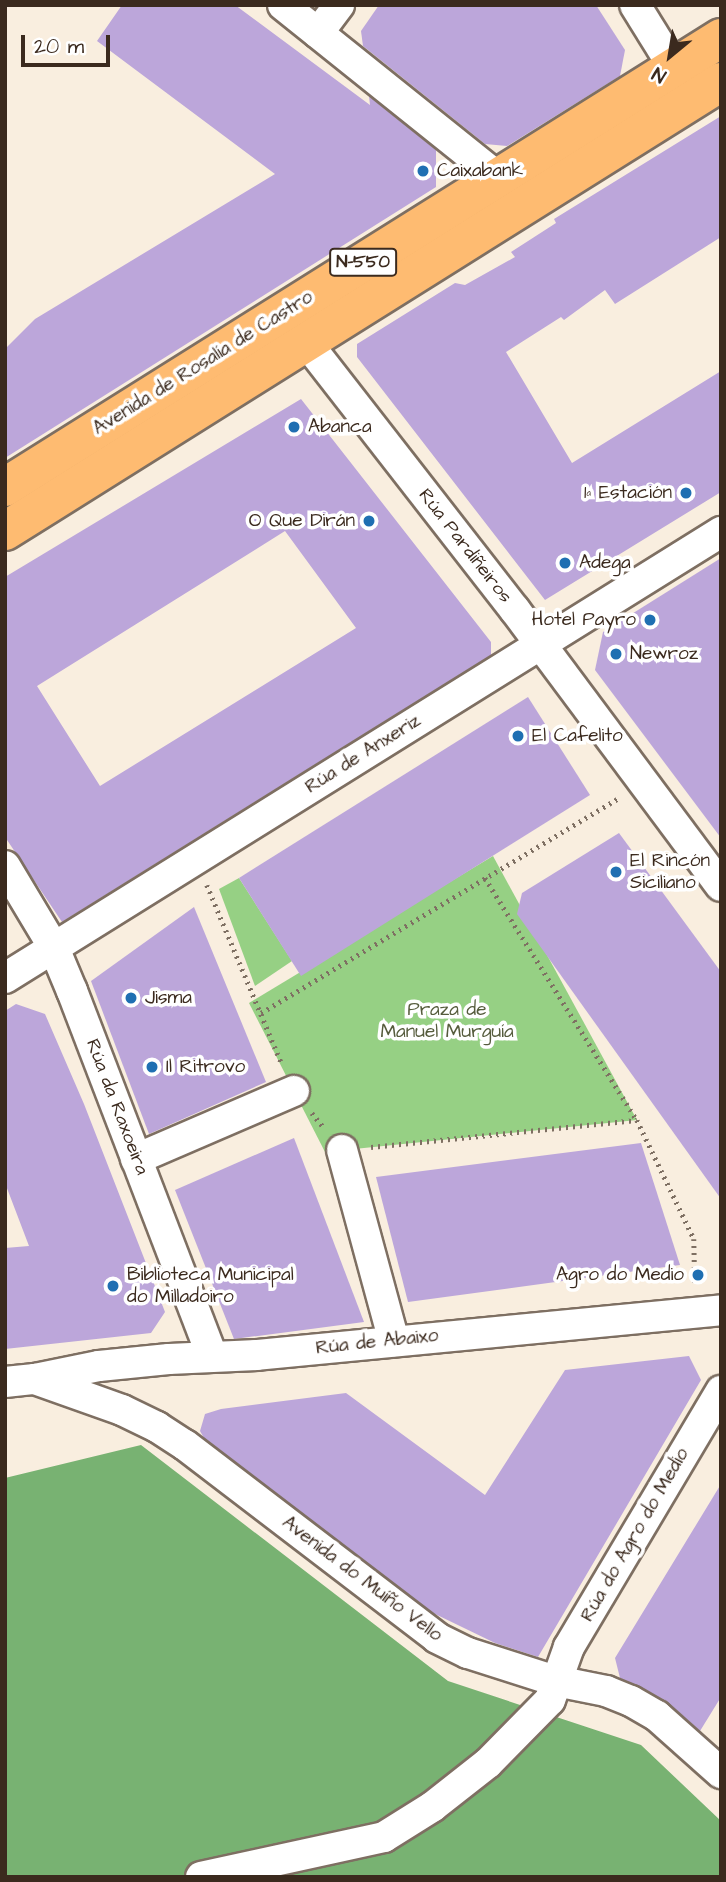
<!DOCTYPE html>
<html>
<head>
<meta charset="utf-8">
<style>
	body { margin:0 }
	#map { position:relative; width:726px; height:1882px; overflow:hidden; background:#f9eedf; font-family:"Architects Daughter",sans-serif }
	div>[style] { position:absolute }
	.green>* { inset:0; background:#96d084 }
	.forest>* { inset:0; background:#78b272 }
	.building>* { inset:0; background:#bca6da }
	.path>* { height:4.5px; margin-top:-2.25px; transform-origin:0; background:repeating-linear-gradient(90deg,#7e6f62 0 2px,transparent 0 7px) }
	.roads { filter:drop-shadow(2px 0 #7e6f62) drop-shadow(-2px 0 #7e6f62) drop-shadow(0 2px #7e6f62) drop-shadow(0 -2px #7e6f62) }
	.minor>* { height:30px; margin:-15px; padding:0 15px; transform-origin:15px; border-radius:15px; background:#fff }
	.trunk>* { height:38px; margin:-19px; padding:0 19px; transform-origin:19px; border-radius:19px; background:#febb71 }
	.dots>* { width:19px; height:19px; translate:-50% -50%; box-sizing:border-box; border:4px solid #fff; border-radius:50% }
	span { translate:-50% -50%; white-space:nowrap; text-align:center; line-height:1.15; -webkit-text-stroke:7px #fff; paint-order:stroke }
	.shield-label span { padding:2px 5px; background:#fff; border:2px solid; border-radius:5px; -webkit-text-stroke-width:0 }
	.shield-label { font-size:18px; color:#3b2a1e; font-weight:700 }
	.poi-label { font-size:19px; color:#3b2a1e }
	.left { translate:0 -50%; text-align:left }
	.right { translate:-100% -50%; text-align:right }
	.street-label { font-size:19px; color:#3b2a1e }
	.park-label { font-size:19px; color:#565c3d }
	.frame { position:absolute; inset:0; border:7px solid #3b2a1e; pointer-events:none }
	.north { position:absolute; left:635px; top:21px; width:70px; height:70px; -webkit-text-stroke:5px #fff; paint-order:stroke; rotate:210deg; font-size:19px; font-weight:700; line-height:28px; text-align:center; color:#3b2a1e }
	.north::after { content:''; display:block; margin:auto; width:24px; height:32px; background:#3b2a1e; clip-path:polygon(50% 0,100% 100%,50% 72%,0 100%) }
	.scale { position:absolute; left:21px; top:35px; width:89px; height:32px; box-sizing:border-box; border:4px solid #3b2a1e; border-top:0; padding-left:9px; font-size:21px; line-height:24px; white-space:nowrap; color:#3b2a1e; -webkit-text-stroke:5px #fff; paint-order:stroke }
</style>
</head>
<body>
<div id="map">
	<div class="green">
		<i style="clip-path:polygon(493px 856px,637px 1120px,325px 1152px,249px 1003px)"></i>
		<i style="clip-path:polygon(239px 878px,292px 961px,255px 986px,219px 889px)"></i>
	</div>
	<div class="forest">
		<i style="clip-path:polygon(141px 1445px,448px 1681px,641px 1745px,721px 1821px,721px 1877px,5px 1877px,5px 1478px)"></i>
	</div>
	<div class="building">
		<i style="clip-path:polygon(122px 5px,235px 5px,370px 105px,369px 96px,436px 150px,436px 187px,5px 458px,5px 349px,35px 319px,275px 174px,97px 41px)"></i>
		<i style="clip-path:polygon(379px 5px,596px 5px,625px 50px,620px 76px,507px 146px,485px 144px,363px 46px,361px 31px)"></i>
		<i style="clip-path:polygon(721px 116px,721px 237px,615px 304px,605px 290px,564px 320px,561px 317px,506px 352px,572px 463px,721px 371px,721px 492px,545px 600px,357px 357px,357px 344px,455px 283px,465px 285px,515px 257px,511px 252px,556px 223px,554px 219px)"></i>
		<i style="clip-path:polygon(evenodd,301px 399px,491px 642px,491px 655px,62px 922px,5px 837px,5px 577px,301px 399px,285px 531px,356px 628px,100px 786px,37px 686px,285px 531px)"></i>
		<i style="clip-path:polygon(721px 558px,721px 838px,595px 670px,603px 632px)"></i>
		<i style="clip-path:polygon(528px 697px,590px 795px,301px 976px,239px 878px)"></i>
		<i style="clip-path:polygon(619px 833px,721px 972px,721px 1199px,517px 914px,522px 893px)"></i>
		<i style="clip-path:polygon(194px 907px,266px 1082px,149px 1134px,91px 981px)"></i>
		<i style="clip-path:polygon(16px 1004px,45px 1014px,84px 1104px,165px 1312px,151px 1333px,5px 1349px,5px 1248px,29px 1246px,5px 1183px,5px 1011px)"></i>
		<i style="clip-path:polygon(294px 1138px,364px 1322px,234px 1339px,175px 1190px)"></i>
		<i style="clip-path:polygon(641px 1143px,680px 1265px,408px 1302px,376px 1177px)"></i>
		<i style="clip-path:polygon(689px 1356px,701px 1380px,538px 1657px,495px 1643px,433px 1613px,204px 1438px,200px 1431px,205px 1414px,221px 1409px,346px 1393px,485px 1495px,565px 1370px)"></i>
		<i style="clip-path:polygon(721px 1484px,721px 1697px,700px 1731px,666px 1701px,620px 1678px,615px 1658px)"></i>
	</div>
	<div class="path">
		<i style="left:485px;top:878px;width:286px;rotate:57.9deg"></i>
		<i style="left:207px;top:885px;width:194px;rotate:67.3deg"></i>
		<i style="left:261px;top:1013px;width:419px;rotate:-31deg"></i>
		<i style="left:312px;top:1113px;width:19px;rotate:51deg"></i>
		<i style="left:371px;top:1147px;width:267px;rotate:-5.8deg"></i>
		<i style="left:637px;top:1120px;width:132px;rotate:64.4deg"></i>
		<i style="left:694px;top:1239px;width:46px;rotate:88.8deg"></i>
	</div>
	<div class="roads">
		<div class="minor">
			<i style="left:283px;top:5px;width:275px;rotate:38.7deg"></i>
			<i style="left:635px;top:5px;width:74px;rotate:58.2deg"></i>
			<i style="left:318px;top:33px;width:35px;rotate:-53deg"></i>
			<i style="left:307px;top:343px;width:338px;rotate:52.1deg"></i>
			<i style="left:515px;top:610px;width:344px;rotate:53.3deg"></i>
			<i style="left:5px;top:866px;width:96px;rotate:59.1deg"></i>
			<i style="left:54px;top:948px;width:47px;rotate:67.3deg"></i>
			<i style="left:72px;top:991px;width:391px;rotate:69deg"></i>
			<i style="left:5px;top:978px;width:844px;rotate:-31.92deg"></i>
			<i style="left:342px;top:1150px;width:198px;rotate:74.8deg"></i>
			<i style="left:136px;top:1159px;width:172px;rotate:-23.3deg"></i>
			<i style="left:35px;top:1379px;width:65px;rotate:-11.5deg"></i>
			<i style="left:99px;top:1366px;width:70px;rotate:-5.7deg"></i>
			<i style="left:169px;top:1359px;width:88px;rotate:-2.6deg"></i>
			<i style="left:257px;top:1355px;width:466px;rotate:-5.5deg"></i>
			<i style="left:5px;top:1382px;width:30px;rotate:-6deg"></i>
			<i style="left:35px;top:1379px;width:92px;rotate:19.6deg"></i>
			<i style="left:122px;top:1410px;width:39px;rotate:26deg"></i>
			<i style="left:157px;top:1427px;width:33px;rotate:33deg"></i>
			<i style="left:185px;top:1445px;width:317px;rotate:37.4deg"></i>
			<i style="left:437px;top:1638px;width:34px;rotate:26deg"></i>
			<i style="left:468px;top:1653px;width:92px;rotate:17.7deg"></i>
			<i style="left:556px;top:1681px;width:51px;rotate:11.3deg"></i>
			<i style="left:606px;top:1691px;width:27px;rotate:22deg"></i>
			<i style="left:631px;top:1701px;width:30px;rotate:30deg"></i>
			<i style="left:657px;top:1716px;width:86px;rotate:41.7deg"></i>
			<i style="left:201px;top:1877px;width:187px;rotate:-12.3deg"></i>
			<i style="left:384px;top:1837px;width:57px;rotate:-32deg"></i>
			<i style="left:432px;top:1807px;width:71px;rotate:-38.2deg"></i>
			<i style="left:488px;top:1763px;width:88px;rotate:-45.5deg"></i>
			<i style="left:550px;top:1700px;width:56px;rotate:-70.3deg"></i>
			<i style="left:569px;top:1647px;width:298px;rotate:-59.3deg"></i>
		</div>
		<div class="trunk">
			<i style="left:5px;top:487px;width:845px;rotate:-32.09deg"></i>
			<i style="left:5px;top:531px;width:845px;rotate:-32.09deg"></i>
		</div>
	</div>
	<div class="dots">
		<i style="left:423px;top:171px;background:#1f6fb2"></i>
		<i style="left:294px;top:427px;background:#1f6fb2"></i>
		<i style="left:686px;top:493px;background:#1f6fb2"></i>
		<i style="left:369px;top:521px;background:#1f6fb2"></i>
		<i style="left:565px;top:563px;background:#1f6fb2"></i>
		<i style="left:650px;top:620px;background:#1f6fb2"></i>
		<i style="left:616px;top:654px;background:#1f6fb2"></i>
		<i style="left:518px;top:736px;background:#1f6fb2"></i>
		<i style="left:616px;top:872px;background:#1f6fb2"></i>
		<i style="left:131px;top:998px;background:#1f6fb2"></i>
		<i style="left:152px;top:1067px;background:#1f6fb2"></i>
		<i style="left:698px;top:1275px;background:#1f6fb2"></i>
		<i style="left:113px;top:1286px;background:#1f6fb2"></i>
	</div>
	<div class="shield-label">
		<span style="left:363px;top:262px">N-550</span>
	</div>
	<div class="poi-label">
		<span class="left" style="left:437px;top:171px">Caixabank</span>
		<span class="left" style="left:308px;top:427px">Abanca</span>
		<span class="right" style="left:672px;top:493px">1ª Estación</span>
		<span class="right" style="left:355px;top:521px">O Que Dirán</span>
		<span class="left" style="left:579px;top:563px">Adega</span>
		<span class="right" style="left:636px;top:620px">Hotel Payro</span>
		<span class="left" style="left:630px;top:654px">Newroz</span>
		<span class="left" style="left:532px;top:736px">El Cafelito</span>
		<span class="left" style="left:630px;top:872px">El Rincón<br>Siciliano</span>
		<span class="left" style="left:145px;top:998px">Jisma</span>
		<span class="left" style="left:166px;top:1067px">Il Ritrovo</span>
		<span class="left" style="left:127px;top:1286px">Biblioteca Municipal<br>do Milladoiro</span>
		<span class="right" style="left:684px;top:1275px">Agro do Medio</span>
	</div>
	<div class="street-label">
		<span style="left:203px;top:363px;rotate:-32deg">Avenida de Rosalía de Castro</span>
		<span style="left:465px;top:546px;rotate:52deg">Rúa Pardiñeiros</span>
		<span style="left:363px;top:754px;rotate:-32deg">Rúa de Anxeriz</span>
		<span style="left:117px;top:1107px;rotate:69deg">Rúa da Raxoeira</span>
		<span style="left:377px;top:1342px;rotate:-6deg">Rúa de Abaixo</span>
		<span style="left:635px;top:1535px;rotate:-60deg">Rúa do Agro do Medio</span>
		<span style="left:362px;top:1579px;rotate:37deg">Avenida do Muíño Vello</span>
	</div>
	<div class="park-label">
		<span style="left:447px;top:1021px">Praza de<br>Manuel Murguía</span>
	</div>
	<div class="frame"></div>
	<div class="north">N</div>
	<div class="scale">20 m</div>
</div>
</body>
</html>
